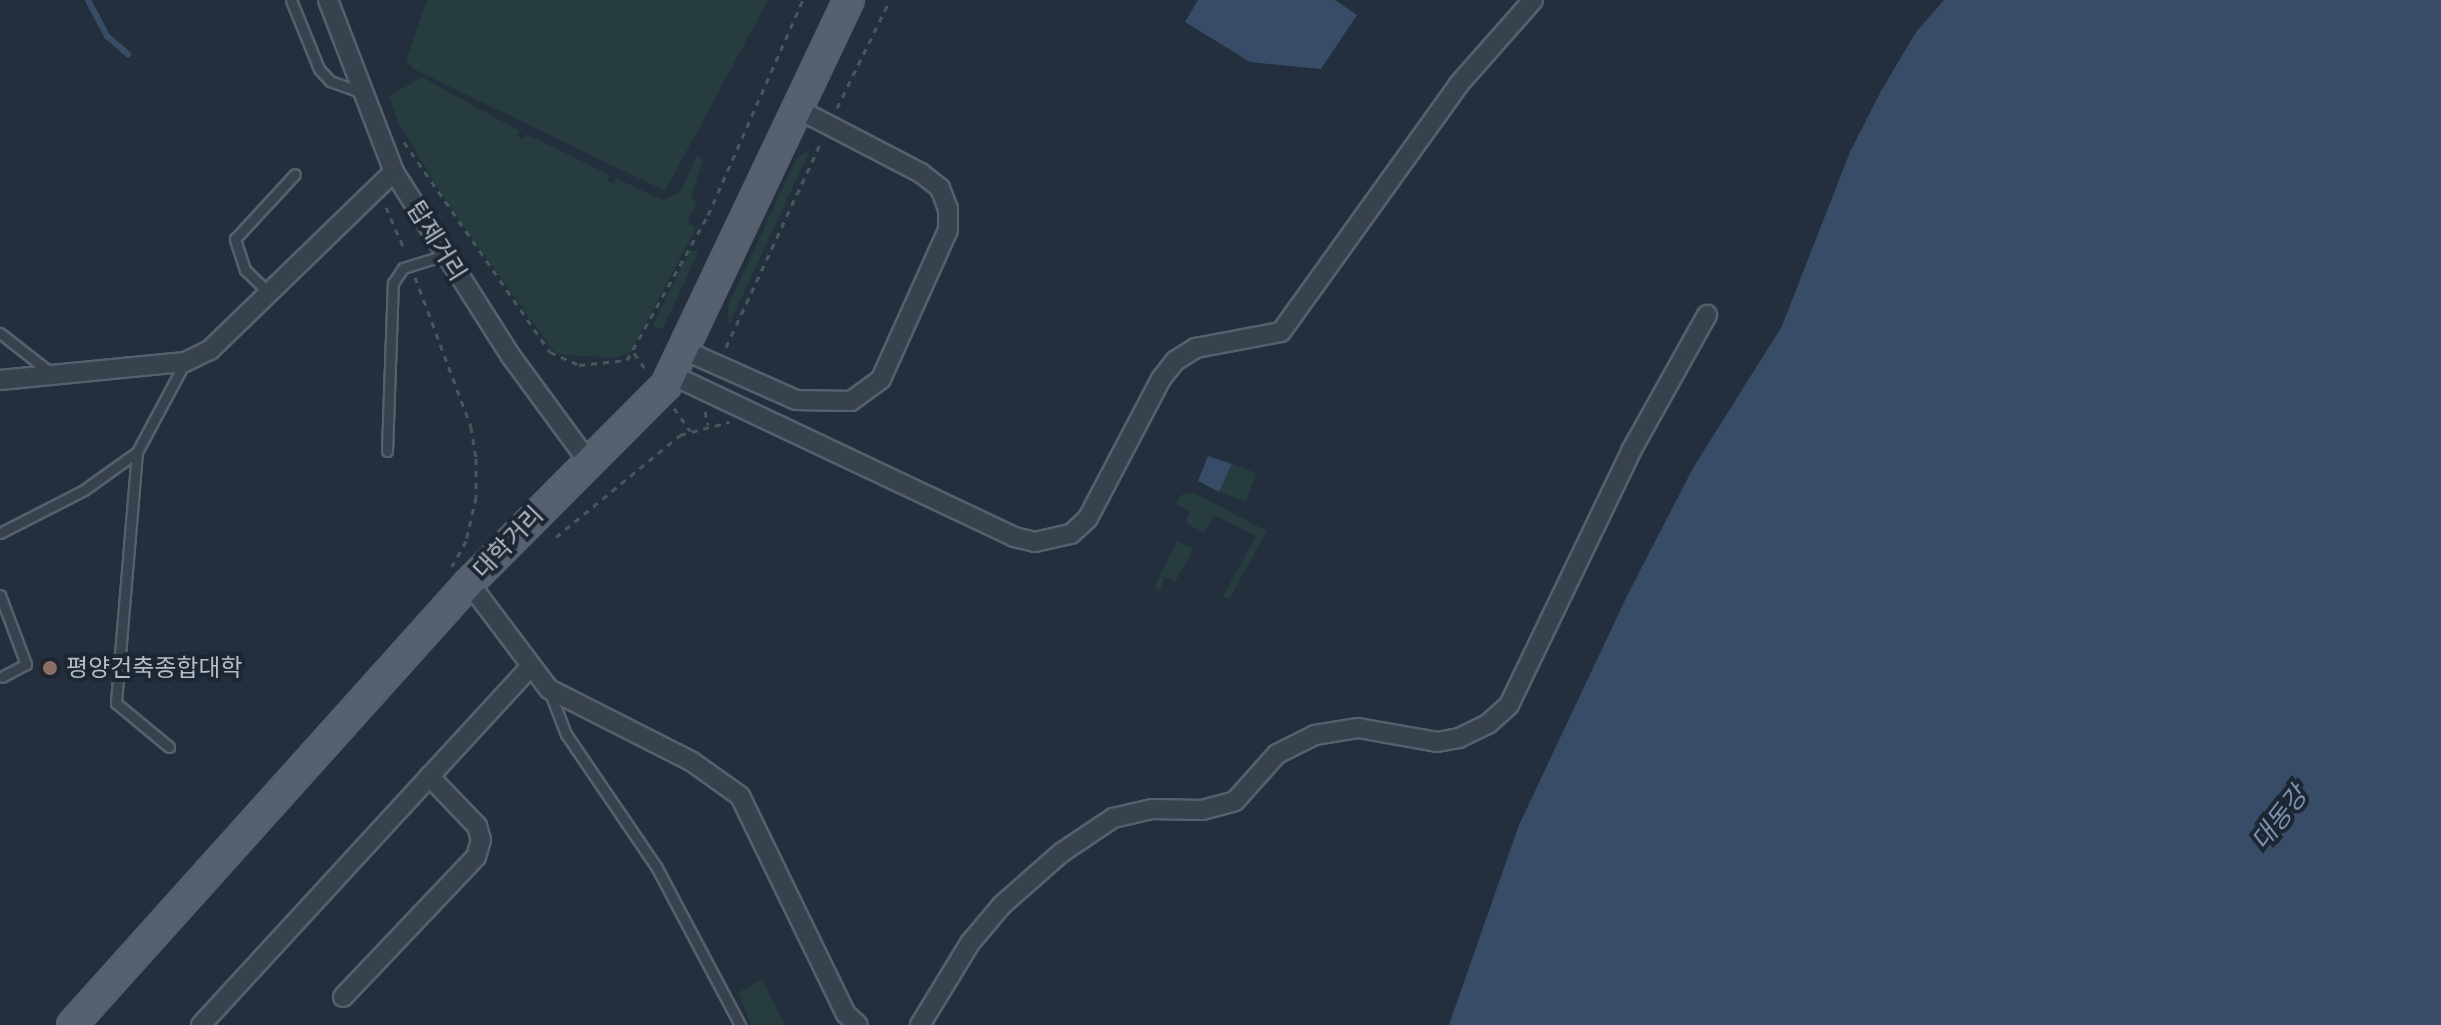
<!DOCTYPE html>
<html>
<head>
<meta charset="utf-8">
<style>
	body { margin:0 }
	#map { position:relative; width:2441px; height:1025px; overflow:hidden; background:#242f3e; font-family:"Titillium Web","Noto Sans KR",sans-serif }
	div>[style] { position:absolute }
	.green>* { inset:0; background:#263c3f }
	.water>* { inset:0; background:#394c67 }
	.stream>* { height:6px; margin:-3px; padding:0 3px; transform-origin:3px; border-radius:3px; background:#394c67 }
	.path>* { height:3px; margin-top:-1.5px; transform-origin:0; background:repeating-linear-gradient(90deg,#44595c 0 6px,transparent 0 12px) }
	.roads { filter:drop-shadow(2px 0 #565f6c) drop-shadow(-2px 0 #565f6c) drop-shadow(0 2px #565f6c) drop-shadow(0 -2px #565f6c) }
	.service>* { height:9px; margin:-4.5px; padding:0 4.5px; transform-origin:4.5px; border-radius:4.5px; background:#38414e }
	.minor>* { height:18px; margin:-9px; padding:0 9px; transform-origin:9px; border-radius:9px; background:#38414e }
	.primary>* { height:28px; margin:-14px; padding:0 14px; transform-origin:14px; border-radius:14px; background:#56606e }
	.dots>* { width:22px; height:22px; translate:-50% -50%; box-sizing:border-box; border:4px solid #1d2633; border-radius:50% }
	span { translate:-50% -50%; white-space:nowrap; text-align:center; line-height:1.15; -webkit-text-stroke:8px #1d2633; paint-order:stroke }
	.street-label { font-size:24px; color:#b4bcc9 }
	.poi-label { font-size:24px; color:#b4bcc9 }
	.left { translate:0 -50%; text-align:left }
	.water-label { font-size:26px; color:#7c92b1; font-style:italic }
</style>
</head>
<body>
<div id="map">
	<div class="green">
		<i style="clip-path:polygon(427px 0,768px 0,665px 191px,414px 69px,406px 61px)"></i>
		<i style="clip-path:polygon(422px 77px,519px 131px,517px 136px,523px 139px,526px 134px,610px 175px,607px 181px,613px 184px,616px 178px,662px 200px,680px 192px,697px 155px,703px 160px,691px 197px,697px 202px,687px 222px,696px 228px,631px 351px,616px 358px,556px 354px,451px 209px,398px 122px,389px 96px)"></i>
		<i style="clip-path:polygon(811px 148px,729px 325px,728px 306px,796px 159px)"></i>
		<i style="clip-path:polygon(690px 249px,698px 253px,662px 330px,653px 325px)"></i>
		<i style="clip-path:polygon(1232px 464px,1256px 473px,1246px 502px,1219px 492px)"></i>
		<i style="clip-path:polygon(1192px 492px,1267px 531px,1229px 599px,1223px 596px,1256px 536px,1214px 515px,1204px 533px,1186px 523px,1190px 511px,1176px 505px,1181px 495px)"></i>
		<i style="clip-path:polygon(1177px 541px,1193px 549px,1175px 582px,1164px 577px,1161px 591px,1154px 587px)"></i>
		<i style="clip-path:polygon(762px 979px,785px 1025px,751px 1025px,738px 993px)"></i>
	</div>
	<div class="water">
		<i style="clip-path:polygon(1198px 0,1335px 0,1357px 15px,1321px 69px,1250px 62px,1185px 22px)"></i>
		<i style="clip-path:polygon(1944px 0,2441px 0,2441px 1025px,1449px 1025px,1519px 825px,1627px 596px,1693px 468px,1782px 326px,1850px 152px,1881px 91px,1916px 32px)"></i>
		<i style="clip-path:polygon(1208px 456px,1232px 464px,1219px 492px,1198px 481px)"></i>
	</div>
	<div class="stream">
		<i style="left:88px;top:0;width:41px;rotate:62.2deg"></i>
		<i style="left:107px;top:36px;width:28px;rotate:41deg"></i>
	</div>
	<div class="path">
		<i style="left:837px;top:108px;width:120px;rotate:-63.9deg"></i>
		<i style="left:404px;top:142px;width:256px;rotate:55.2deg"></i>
		<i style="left:550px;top:352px;width:32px;rotate:24deg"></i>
		<i style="left:579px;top:365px;width:48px;rotate:-5.9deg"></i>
		<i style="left:627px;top:360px;width:166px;rotate:-60.8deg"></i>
		<i style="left:708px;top:215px;width:235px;rotate:-66.2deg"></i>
		<i style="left:386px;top:207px;width:48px;rotate:66.6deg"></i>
		<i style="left:415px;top:277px;width:160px;rotate:69.5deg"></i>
		<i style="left:471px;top:427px;width:31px;rotate:81deg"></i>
		<i style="left:476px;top:458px;width:39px;rotate:90deg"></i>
		<i style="left:476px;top:497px;width:45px;rotate:102.8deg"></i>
		<i style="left:466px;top:541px;width:29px;rotate:119deg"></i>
		<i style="left:726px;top:347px;width:228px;rotate:-65.1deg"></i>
		<i style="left:634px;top:353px;width:21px;rotate:55deg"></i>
		<i style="left:674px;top:408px;width:28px;rotate:55deg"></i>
		<i style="left:705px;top:411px;width:14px;rotate:78deg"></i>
		<i style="left:556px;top:537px;width:161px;rotate:-39.4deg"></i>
		<i style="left:680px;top:435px;width:51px;rotate:-14.9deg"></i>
	</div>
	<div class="roads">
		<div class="service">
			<i style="left:291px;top:0;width:74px;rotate:67.9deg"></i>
			<i style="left:319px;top:69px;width:16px;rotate:47deg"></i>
			<i style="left:330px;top:81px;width:33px;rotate:20deg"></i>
			<i style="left:269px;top:293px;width:33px;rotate:-136deg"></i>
			<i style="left:245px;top:270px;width:33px;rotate:-108deg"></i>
			<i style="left:235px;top:239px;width:88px;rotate:-47.3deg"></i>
			<i style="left:0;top:333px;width:65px;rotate:38.1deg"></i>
			<i style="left:387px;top:451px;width:168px;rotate:-88deg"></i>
			<i style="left:393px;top:283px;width:18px;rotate:-56deg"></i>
			<i style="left:403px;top:268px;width:44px;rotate:-17.2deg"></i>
			<i style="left:137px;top:452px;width:252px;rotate:94.8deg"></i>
			<i style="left:116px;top:703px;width:69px;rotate:39.7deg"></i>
			<i style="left:0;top:533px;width:94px;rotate:-27.1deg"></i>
			<i style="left:84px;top:490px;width:65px;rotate:-35.6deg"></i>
			<i style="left:137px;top:452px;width:102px;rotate:-61.9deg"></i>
			<i style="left:0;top:595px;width:74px;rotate:69.4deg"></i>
			<i style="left:26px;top:664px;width:27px;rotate:152deg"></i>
			<i style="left:550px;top:693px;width:44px;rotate:68.7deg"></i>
			<i style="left:566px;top:734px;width:162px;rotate:55.8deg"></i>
			<i style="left:657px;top:868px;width:178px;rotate:62.1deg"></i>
		</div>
		<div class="minor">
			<i style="left:328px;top:0;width:184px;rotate:69deg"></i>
			<i style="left:394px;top:172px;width:217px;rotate:57.6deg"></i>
			<i style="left:510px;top:355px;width:130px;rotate:53.7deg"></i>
			<i style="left:686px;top:351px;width:120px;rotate:24deg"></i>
			<i style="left:796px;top:400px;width:55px;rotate:1deg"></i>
			<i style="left:851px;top:401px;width:37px;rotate:-36deg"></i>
			<i style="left:881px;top:379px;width:163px;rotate:-65.8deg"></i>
			<i style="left:948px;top:230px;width:21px;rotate:-90deg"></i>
			<i style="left:948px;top:209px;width:22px;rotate:-111deg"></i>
			<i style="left:940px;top:188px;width:24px;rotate:-142deg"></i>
			<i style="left:921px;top:173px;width:139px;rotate:-152.5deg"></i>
			<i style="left:672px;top:375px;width:378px;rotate:25.3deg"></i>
			<i style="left:1014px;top:537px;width:22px;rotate:13deg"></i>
			<i style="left:1035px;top:542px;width:37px;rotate:-13deg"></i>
			<i style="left:1071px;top:534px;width:23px;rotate:-43deg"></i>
			<i style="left:1088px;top:518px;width:157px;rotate:-62.3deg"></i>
			<i style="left:1161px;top:379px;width:23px;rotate:-52deg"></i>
			<i style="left:1175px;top:361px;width:25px;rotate:-32deg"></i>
			<i style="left:1196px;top:348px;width:86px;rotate:-10.7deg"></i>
			<i style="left:1281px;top:332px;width:305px;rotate:-54.3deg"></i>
			<i style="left:1459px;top:84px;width:112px;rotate:-48.6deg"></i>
			<i style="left:0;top:380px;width:186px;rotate:-5.6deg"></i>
			<i style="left:185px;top:362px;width:28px;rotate:-26deg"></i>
			<i style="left:210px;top:350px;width:256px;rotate:-44.1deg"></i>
			<i style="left:469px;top:583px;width:133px;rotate:53deg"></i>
			<i style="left:549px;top:689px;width:159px;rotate:26.9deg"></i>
			<i style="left:691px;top:761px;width:60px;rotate:35.5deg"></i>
			<i style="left:740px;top:796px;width:242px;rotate:64.1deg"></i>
			<i style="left:846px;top:1014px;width:16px;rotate:43deg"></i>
			<i style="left:343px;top:997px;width:193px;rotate:-46.5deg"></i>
			<i style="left:476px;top:857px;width:18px;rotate:-74deg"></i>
			<i style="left:481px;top:840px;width:15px;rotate:-106deg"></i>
			<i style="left:477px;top:826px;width:69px;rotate:-133.8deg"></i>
			<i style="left:201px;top:1025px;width:485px;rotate:-47.4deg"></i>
			<i style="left:920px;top:1025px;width:96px;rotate:-58.6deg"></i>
			<i style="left:970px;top:943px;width:50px;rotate:-49.9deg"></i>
			<i style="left:1002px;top:905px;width:79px;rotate:-41.4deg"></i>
			<i style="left:1061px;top:853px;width:63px;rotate:-33.9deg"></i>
			<i style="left:1113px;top:818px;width:40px;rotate:-13deg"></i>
			<i style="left:1152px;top:809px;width:50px;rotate:1.1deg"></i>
			<i style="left:1202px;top:810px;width:34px;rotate:-15deg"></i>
			<i style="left:1235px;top:801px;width:63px;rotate:-48.2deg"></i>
			<i style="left:1277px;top:754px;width:42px;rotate:-26.6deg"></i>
			<i style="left:1315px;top:735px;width:44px;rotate:-9.2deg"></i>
			<i style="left:1358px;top:728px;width:80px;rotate:10deg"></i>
			<i style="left:1437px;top:742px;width:22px;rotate:-10deg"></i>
			<i style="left:1459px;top:738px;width:32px;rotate:-26deg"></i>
			<i style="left:1488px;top:724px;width:28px;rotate:-42deg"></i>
			<i style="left:1509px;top:705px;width:282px;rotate:-64.3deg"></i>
			<i style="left:1631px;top:451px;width:156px;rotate:-60.8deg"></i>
		</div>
		<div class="primary">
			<i style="left:72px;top:1025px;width:594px;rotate:-48.07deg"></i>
			<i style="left:469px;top:583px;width:279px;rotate:-45.1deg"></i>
			<i style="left:666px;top:385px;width:426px;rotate:-64.6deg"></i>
		</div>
	</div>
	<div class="dots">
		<i style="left:50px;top:668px;background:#8d6e63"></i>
	</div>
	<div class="street-label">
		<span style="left:437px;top:241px;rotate:58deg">탑제거리</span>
		<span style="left:508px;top:542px;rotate:-46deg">대학거리</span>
	</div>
	<div class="poi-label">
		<span class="left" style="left:66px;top:668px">평양건축종합대학</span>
	</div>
	<div class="water-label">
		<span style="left:2279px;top:818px;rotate:-52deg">대동강</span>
	</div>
</div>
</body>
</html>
